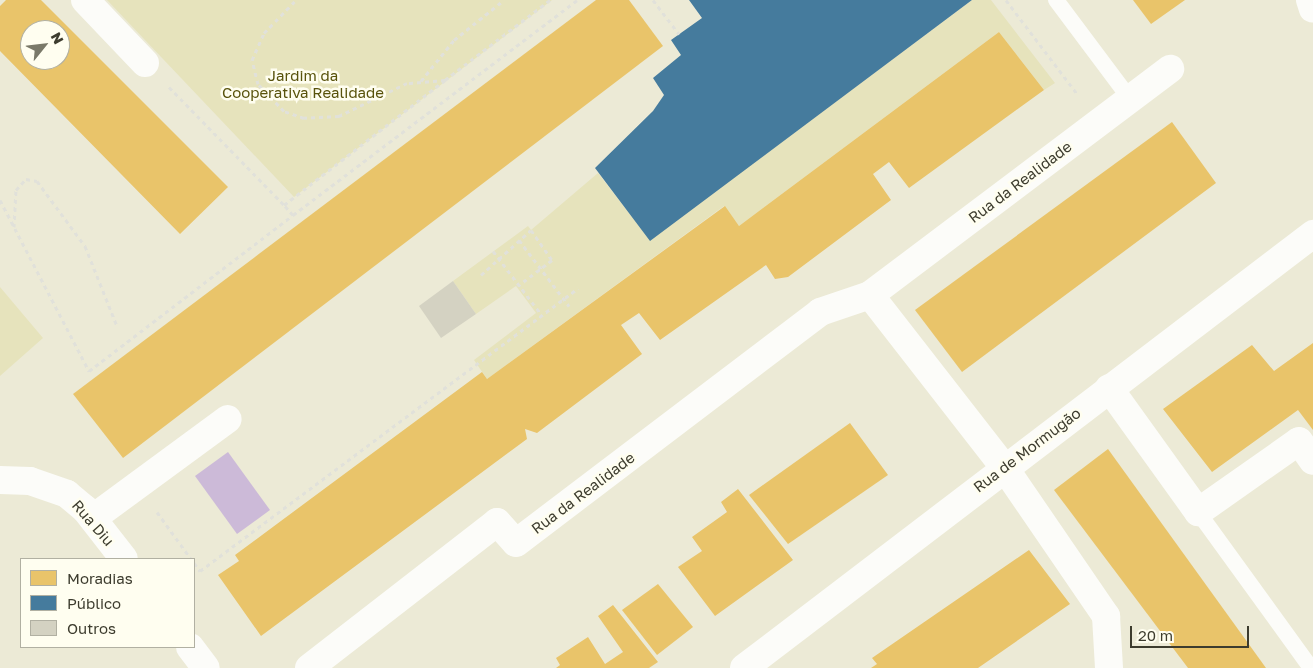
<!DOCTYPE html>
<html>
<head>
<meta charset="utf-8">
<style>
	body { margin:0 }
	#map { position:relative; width:1313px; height:668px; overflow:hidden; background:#ecead6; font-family:"Golos Text",sans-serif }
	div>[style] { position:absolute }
	.green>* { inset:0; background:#e6e3bc }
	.water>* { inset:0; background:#ccbad8 }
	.homes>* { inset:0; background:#e9c46a }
	.public>* { inset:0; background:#457b9d }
	.building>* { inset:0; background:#d4d2c2 }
	.path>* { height:3px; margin-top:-1.5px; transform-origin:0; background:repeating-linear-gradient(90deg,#e1e1da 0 4px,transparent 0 8px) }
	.service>* { height:16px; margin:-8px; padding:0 8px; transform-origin:8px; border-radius:8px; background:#fcfcf9 }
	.minor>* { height:28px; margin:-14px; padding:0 14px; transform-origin:14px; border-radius:14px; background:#fcfcf9 }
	span { translate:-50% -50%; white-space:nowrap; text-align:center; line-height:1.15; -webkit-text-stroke:5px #fffef0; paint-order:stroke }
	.park-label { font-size:15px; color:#58520b }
	.street-label { font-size:15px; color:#3d3c2e }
	.legend { position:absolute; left:20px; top:558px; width:175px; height:90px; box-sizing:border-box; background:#fffef0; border:1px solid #b1b0a2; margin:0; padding:6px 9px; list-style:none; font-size:15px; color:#3d3c2e }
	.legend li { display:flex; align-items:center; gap:10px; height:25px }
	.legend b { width:25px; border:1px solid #b1b0a2 }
	.north { position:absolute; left:20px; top:20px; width:50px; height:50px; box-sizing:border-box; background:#fffef0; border:1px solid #b1b0a2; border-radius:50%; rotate:61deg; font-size:14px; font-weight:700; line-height:20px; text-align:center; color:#3d3c2e }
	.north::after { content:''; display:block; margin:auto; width:18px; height:22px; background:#7a7969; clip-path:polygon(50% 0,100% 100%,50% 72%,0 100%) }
	.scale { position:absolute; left:1130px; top:626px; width:119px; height:22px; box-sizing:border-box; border:2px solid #3d3c2e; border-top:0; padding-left:6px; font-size:15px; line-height:18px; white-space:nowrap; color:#3d3c2e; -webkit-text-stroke:4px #fffef0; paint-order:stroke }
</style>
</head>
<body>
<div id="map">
	<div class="green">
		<i style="clip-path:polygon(107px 0,552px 0,294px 197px)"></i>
		<i style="clip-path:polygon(972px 0,991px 0,1055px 83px,1044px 90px,999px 32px,739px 226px,724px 206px,487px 379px,474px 360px,536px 313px,516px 286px,476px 314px,453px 281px,528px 226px,531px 230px,598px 173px,650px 240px)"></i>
		<i style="clip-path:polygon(0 287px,43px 338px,0 376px)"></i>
	</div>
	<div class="water">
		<i style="clip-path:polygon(228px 452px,270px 510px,237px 534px,195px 476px)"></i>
	</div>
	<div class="homes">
		<i style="clip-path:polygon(evenodd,6px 0,41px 0,228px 187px,180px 234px,0 51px,0 6px,6px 0,30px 30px,60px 30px,60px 60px,30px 60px,30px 30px)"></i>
		<i style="clip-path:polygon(596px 0,629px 0,663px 46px,123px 458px,73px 394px)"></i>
		<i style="clip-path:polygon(1133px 0,1185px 0,1151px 24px)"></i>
		<i style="clip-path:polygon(999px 32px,1044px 90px,909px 188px,889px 162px,873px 174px,891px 200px,788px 277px,775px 279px,766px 265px,660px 340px,639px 313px,621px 325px,642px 354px,537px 433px,525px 429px,527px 439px,261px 636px,218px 575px,239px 561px,235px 555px,482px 372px,487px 379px,725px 206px,739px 226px)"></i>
		<i style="clip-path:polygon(1172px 122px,1216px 183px,962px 372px,915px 310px)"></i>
		<i style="clip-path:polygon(1313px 343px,1313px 430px,1298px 410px,1212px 472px,1163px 409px,1252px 345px,1274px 371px)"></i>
		<i style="clip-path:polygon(850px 423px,888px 475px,788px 544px,749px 495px)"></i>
		<i style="clip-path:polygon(1108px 449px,1266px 668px,1188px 668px,1054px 490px)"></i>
		<i style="clip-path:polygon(738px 489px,793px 560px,715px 616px,678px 567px,702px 551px,692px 537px,727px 512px,721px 502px)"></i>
		<i style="clip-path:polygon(1029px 550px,1070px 604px,978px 668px,871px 668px,877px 664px,872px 658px)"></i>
		<i style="clip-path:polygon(658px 584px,693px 627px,657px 655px,622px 610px)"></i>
		<i style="clip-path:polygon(613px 605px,658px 662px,649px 668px,556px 668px,560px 665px,556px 658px,588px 637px,605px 664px,623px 652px,598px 616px)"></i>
	</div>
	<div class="public">
		<i style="clip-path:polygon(689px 0,972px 0,650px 241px,595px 168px,653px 111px,664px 95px,653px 78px,681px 55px,671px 40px,702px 18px)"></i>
	</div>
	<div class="building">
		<i style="clip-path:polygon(453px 281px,476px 314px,441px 338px,419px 306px)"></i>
	</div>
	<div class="path">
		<i style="left:653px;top:0;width:43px;rotate:52.6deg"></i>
		<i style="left:1006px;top:0;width:119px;rotate:52.8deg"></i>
		<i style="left:445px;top:80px;width:132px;rotate:-37.3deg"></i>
		<i style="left:421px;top:81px;width:53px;rotate:-51.2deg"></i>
		<i style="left:454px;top:40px;width:64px;rotate:-38.7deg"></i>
		<i style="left:169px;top:87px;width:165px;rotate:45.7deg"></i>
		<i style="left:284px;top:205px;width:204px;rotate:-37.8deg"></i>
		<i style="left:445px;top:80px;width:38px;rotate:175deg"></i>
		<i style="left:407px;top:83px;width:76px;rotate:154.1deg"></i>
		<i style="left:339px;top:116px;width:35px;rotate:177deg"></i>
		<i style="left:304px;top:118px;width:21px;rotate:-161deg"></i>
		<i style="left:284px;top:111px;width:37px;rotate:-134deg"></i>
		<i style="left:258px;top:84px;width:25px;rotate:-104deg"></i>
		<i style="left:252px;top:60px;width:30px;rotate:-66deg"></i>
		<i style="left:264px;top:33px;width:46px;rotate:-45.9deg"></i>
		<i style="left:0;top:200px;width:193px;rotate:62.5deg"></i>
		<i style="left:89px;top:371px;width:257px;rotate:-37.4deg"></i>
		<i style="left:293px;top:215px;width:13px;rotate:-132deg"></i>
		<i style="left:293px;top:215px;width:356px;rotate:-37.1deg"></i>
		<i style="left:14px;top:227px;width:37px;rotate:-87deg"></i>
		<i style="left:16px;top:190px;width:15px;rotate:-48deg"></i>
		<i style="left:26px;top:179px;width:11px;rotate:10deg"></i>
		<i style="left:37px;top:181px;width:81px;rotate:53.6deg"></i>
		<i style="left:85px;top:246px;width:86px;rotate:68.2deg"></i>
		<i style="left:519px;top:240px;width:83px;rotate:52.9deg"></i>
		<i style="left:493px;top:251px;width:79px;rotate:52.7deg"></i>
		<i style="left:481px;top:275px;width:67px;rotate:-42deg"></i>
		<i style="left:531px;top:230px;width:37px;rotate:55deg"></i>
		<i style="left:552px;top:260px;width:41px;rotate:142.9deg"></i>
		<i style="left:157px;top:512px;width:58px;rotate:54.1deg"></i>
		<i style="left:194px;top:563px;width:10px;rotate:53deg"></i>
		<i style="left:200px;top:571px;width:472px;rotate:-36.8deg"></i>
	</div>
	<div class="service">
		<i style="left:1056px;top:0;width:124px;rotate:53.2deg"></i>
		<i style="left:1198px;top:512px;width:193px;rotate:54.1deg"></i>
	</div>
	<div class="minor">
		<i style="left:85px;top:0;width:87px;rotate:46.4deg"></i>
		<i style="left:1310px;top:0;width:9px;rotate:72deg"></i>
		<i style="left:870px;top:295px;width:218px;rotate:52.1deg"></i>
		<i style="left:1004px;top:467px;width:181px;rotate:55.6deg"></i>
		<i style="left:1106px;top:616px;width:52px;rotate:86.7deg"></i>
		<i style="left:1109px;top:388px;width:153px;rotate:54.3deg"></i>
		<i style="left:1198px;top:512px;width:123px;rotate:-35.1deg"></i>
		<i style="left:1299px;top:441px;width:24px;rotate:55deg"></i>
		<i style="left:0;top:480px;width:30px;rotate:2deg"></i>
		<i style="left:30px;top:481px;width:39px;rotate:19deg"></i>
		<i style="left:67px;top:494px;width:23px;rotate:40deg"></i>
		<i style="left:85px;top:509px;width:63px;rotate:52deg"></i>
		<i style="left:93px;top:518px;width:167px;rotate:-36.3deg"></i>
		<i style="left:190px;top:647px;width:26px;rotate:53deg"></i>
		<i style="left:309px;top:668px;width:238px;rotate:-37.8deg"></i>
		<i style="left:497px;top:522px;width:28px;rotate:48deg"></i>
		<i style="left:516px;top:543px;width:382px;rotate:-37.2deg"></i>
		<i style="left:820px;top:312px;width:53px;rotate:-18.8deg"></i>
		<i style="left:870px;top:295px;width:376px;rotate:-37deg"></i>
		<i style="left:744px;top:668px;width:716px;rotate:-37.33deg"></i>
	</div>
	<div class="park-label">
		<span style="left:303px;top:84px">Jardim da<br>Cooperativa Realidade</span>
	</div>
	<div class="street-label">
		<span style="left:1020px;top:182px;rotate:-37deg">Rua da Realidade</span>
		<span style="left:1027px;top:450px;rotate:-37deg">Rua de Mormugão</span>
		<span style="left:583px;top:493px;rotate:-37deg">Rua da Realidade</span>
		<span style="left:93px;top:523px;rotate:49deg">Rua Diu</span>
	</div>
	<ul class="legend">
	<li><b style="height:14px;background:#e9c46a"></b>Moradias</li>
	<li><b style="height:14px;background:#457b9d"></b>Público</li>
	<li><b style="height:14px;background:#d4d2c2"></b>Outros</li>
	</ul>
	<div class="north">N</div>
	<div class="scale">20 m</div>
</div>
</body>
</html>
